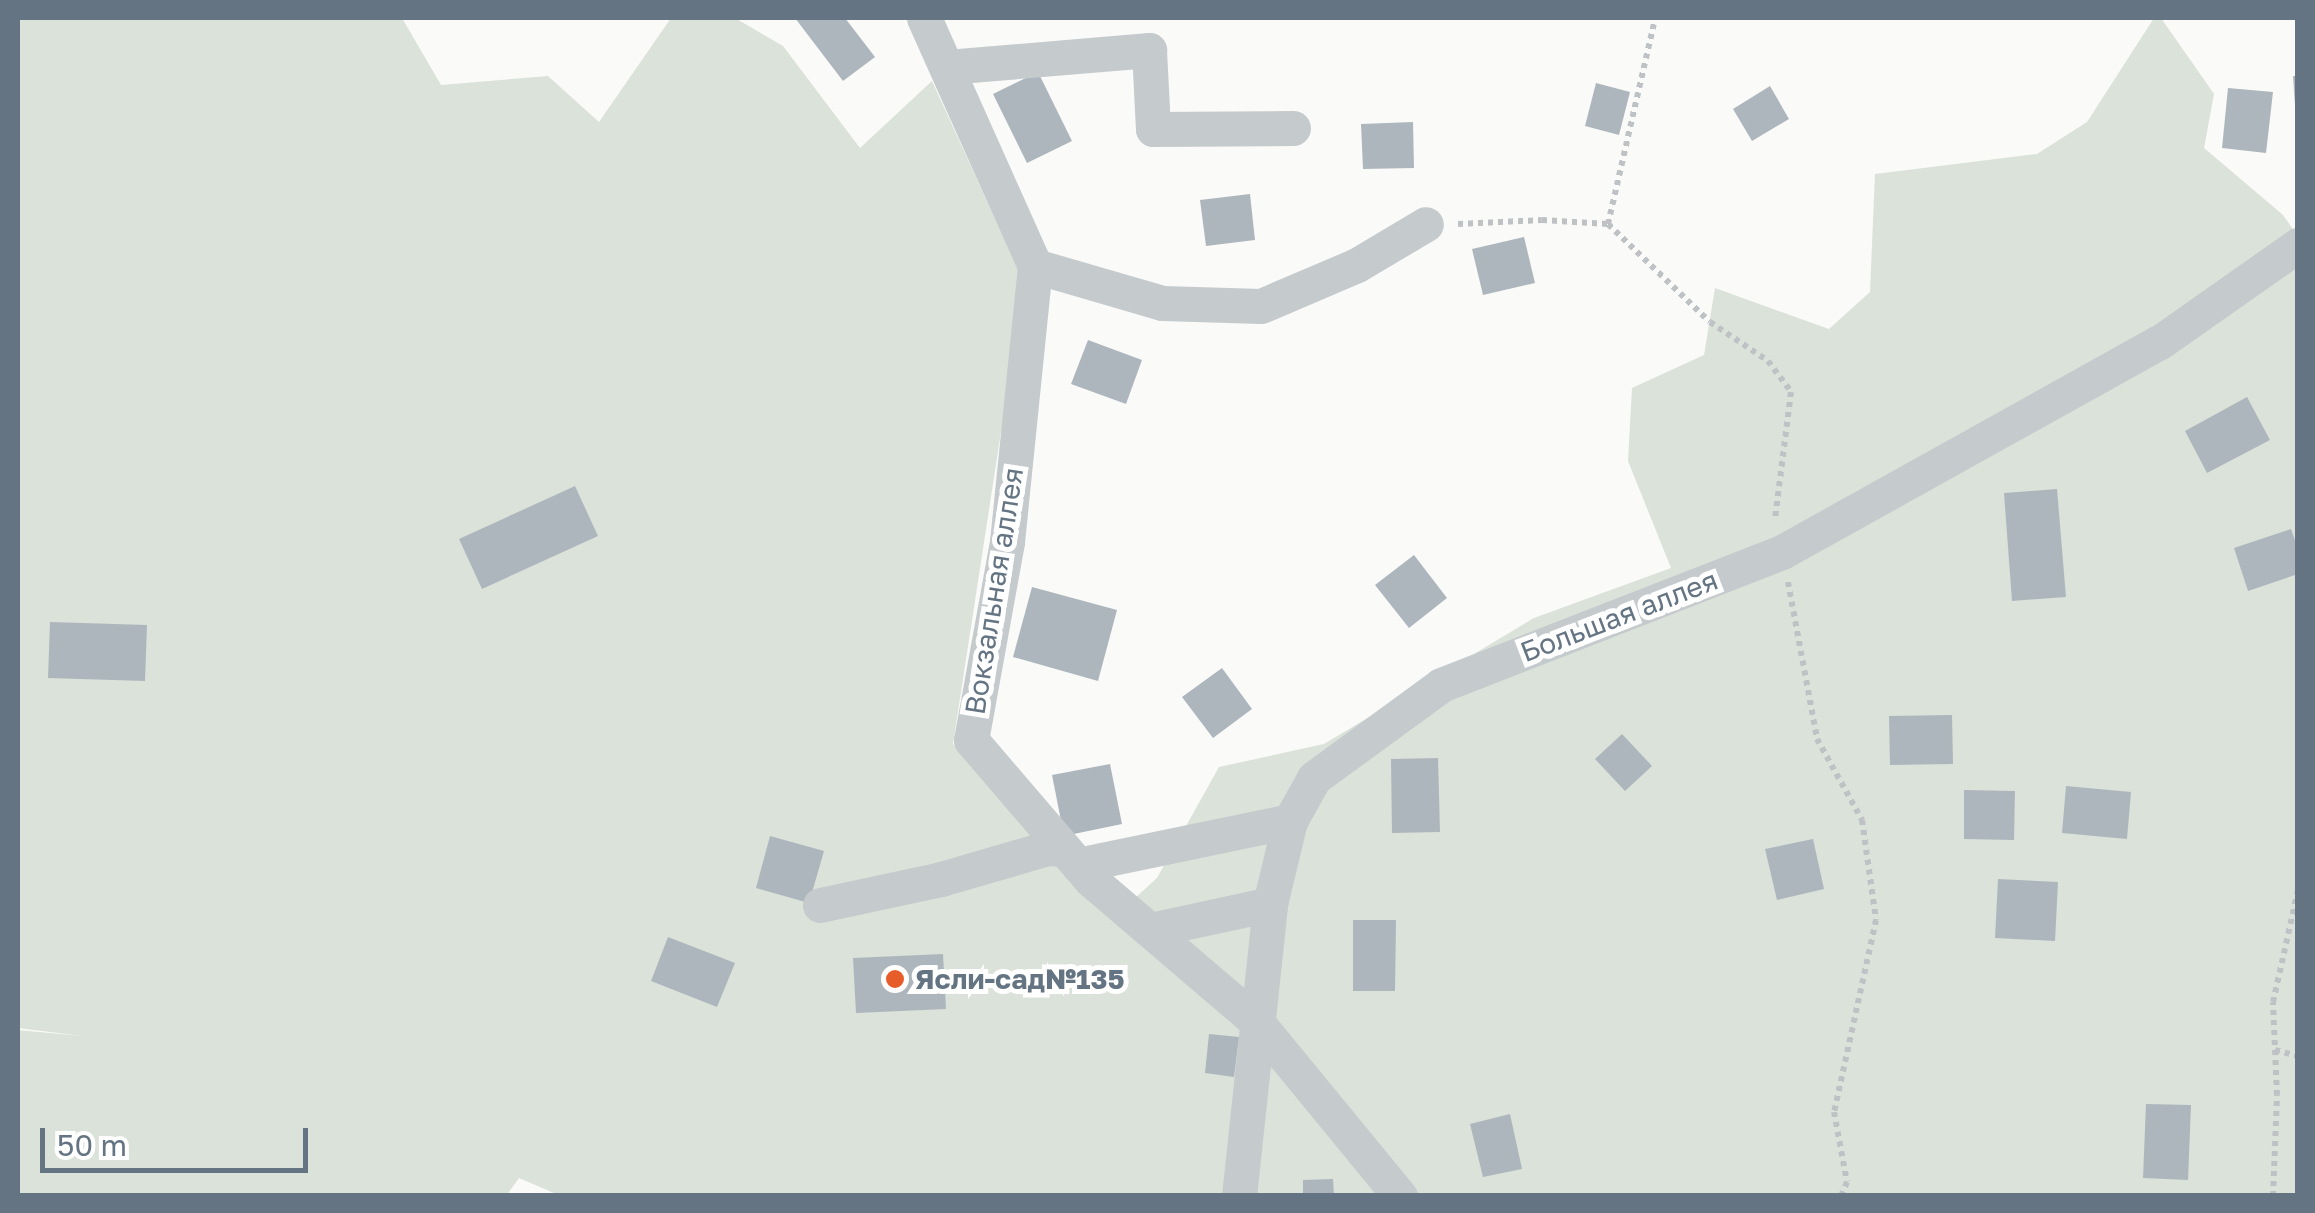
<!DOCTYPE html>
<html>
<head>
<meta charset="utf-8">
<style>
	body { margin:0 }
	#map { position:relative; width:2315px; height:1213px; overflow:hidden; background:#fafaf8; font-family:"Golos Text",sans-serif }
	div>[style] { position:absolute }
	.green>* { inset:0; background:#dbe2d9 }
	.building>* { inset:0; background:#aeb6bd }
	.path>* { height:6px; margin-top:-3px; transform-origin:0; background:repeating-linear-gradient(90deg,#bfc2c5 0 5px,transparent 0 10px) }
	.minor>* { height:35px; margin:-17.5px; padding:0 17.5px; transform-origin:17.5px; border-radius:17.5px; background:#c5cacd }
	.dots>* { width:28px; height:28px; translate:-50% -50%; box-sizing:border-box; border:5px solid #fff; border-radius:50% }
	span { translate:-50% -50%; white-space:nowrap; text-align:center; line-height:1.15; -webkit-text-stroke:10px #fff; paint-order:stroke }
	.street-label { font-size:28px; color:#647483 }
	.poi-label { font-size:28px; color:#647483; font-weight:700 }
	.left { translate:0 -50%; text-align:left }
	.frame { position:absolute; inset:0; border:20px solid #647483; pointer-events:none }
	.scale { position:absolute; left:40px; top:1128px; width:268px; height:45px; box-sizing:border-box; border:5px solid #647483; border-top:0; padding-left:12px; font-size:30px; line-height:35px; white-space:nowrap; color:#647483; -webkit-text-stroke:8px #fff; paint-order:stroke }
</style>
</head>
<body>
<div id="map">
	<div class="green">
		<i style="clip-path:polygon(18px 18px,402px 18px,441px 85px,548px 76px,599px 122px,671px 18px,735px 18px,783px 46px,860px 148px,932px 81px,1024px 282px,953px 744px,1113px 918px,1157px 878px,1219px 767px,1324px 744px,1534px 618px,1671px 568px,1628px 461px,1632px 388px,1704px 355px,1715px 288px,1829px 329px,1870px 292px,1875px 174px,2037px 154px,2087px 122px,2154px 18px,2161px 18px,2214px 94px,2204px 148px,2283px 215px,2297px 235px,2297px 1195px,561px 1196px,519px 1178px,506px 1196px,18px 1195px,18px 1030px,82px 1036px,18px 1028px)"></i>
	</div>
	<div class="building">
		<i style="clip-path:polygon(795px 18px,845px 18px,875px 57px,843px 81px)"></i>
		<i style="clip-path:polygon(1038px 72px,1072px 141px,1027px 163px,993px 94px)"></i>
		<i style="clip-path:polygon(2293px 76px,2298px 76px,2298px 105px,2295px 105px)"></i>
		<i style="clip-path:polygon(1596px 83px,1630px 92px,1619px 135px,1585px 126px)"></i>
		<i style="clip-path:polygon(1770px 86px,1789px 119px,1752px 141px,1733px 109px)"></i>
		<i style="clip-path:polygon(2228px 88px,2273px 92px,2266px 153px,2222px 148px)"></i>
		<i style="clip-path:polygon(1413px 122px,1414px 168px,1363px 169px,1361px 124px)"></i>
		<i style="clip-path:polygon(1250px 194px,1255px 240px,1206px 246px,1200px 200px)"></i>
		<i style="clip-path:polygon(1524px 237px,1535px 283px,1483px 295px,1472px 249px)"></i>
		<i style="clip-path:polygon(1088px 340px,1142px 360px,1126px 404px,1071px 384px)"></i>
		<i style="clip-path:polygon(2247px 397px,2270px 440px,2207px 473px,2185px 431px)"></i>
		<i style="clip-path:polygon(575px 486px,598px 536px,482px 589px,459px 539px)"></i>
		<i style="clip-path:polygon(2057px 489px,2066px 597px,2012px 601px,2004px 493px)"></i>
		<i style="clip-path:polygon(2291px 529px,2298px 549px,2298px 574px,2248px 591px,2234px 548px)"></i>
		<i style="clip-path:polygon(1414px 555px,1447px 598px,1409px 628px,1375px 585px)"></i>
		<i style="clip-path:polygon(1032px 587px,1117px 610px,1098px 681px,1013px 657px)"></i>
		<i style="clip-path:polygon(50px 622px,147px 625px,145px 681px,48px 678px)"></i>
		<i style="clip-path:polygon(1222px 668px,1252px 709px,1213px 738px,1182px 697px)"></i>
		<i style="clip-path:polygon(1952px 715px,1953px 764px,1890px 765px,1889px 716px)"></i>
		<i style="clip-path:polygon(1622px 734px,1652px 766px,1625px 791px,1595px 759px)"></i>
		<i style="clip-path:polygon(1438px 758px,1440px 832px,1392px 833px,1391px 759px)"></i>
		<i style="clip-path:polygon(1110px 764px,1122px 824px,1064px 836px,1052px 775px)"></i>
		<i style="clip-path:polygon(2066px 786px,2131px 792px,2127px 839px,2062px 833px)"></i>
		<i style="clip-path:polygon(1964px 790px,2015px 791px,2014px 840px,1964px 839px)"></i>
		<i style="clip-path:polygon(770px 836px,824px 851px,809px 903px,756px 888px)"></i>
		<i style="clip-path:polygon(1813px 839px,1824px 889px,1777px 900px,1765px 849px)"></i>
		<i style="clip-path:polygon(1998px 879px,2058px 882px,2055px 941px,1995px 938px)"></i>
		<i style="clip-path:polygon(1353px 920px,1396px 920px,1395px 991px,1353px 991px)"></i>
		<i style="clip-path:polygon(668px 937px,735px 963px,717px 1007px,651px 981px)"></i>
		<i style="clip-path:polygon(943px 954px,946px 1009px,856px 1013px,853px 958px)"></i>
		<i style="clip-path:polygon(1209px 1034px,1239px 1037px,1234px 1077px,1205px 1073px)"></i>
		<i style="clip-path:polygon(2146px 1104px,2191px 1105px,2188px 1180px,2143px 1178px)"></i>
		<i style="clip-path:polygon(1510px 1114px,1522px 1169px,1483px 1177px,1470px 1124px)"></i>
		<i style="clip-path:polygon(1333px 1179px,1334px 1196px,1303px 1196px,1303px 1180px)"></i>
	</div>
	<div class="path">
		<i style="left:1458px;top:224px;width:84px;rotate:-2.7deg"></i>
		<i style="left:1542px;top:220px;width:66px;rotate:3.5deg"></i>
		<i style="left:1608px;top:224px;width:141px;rotate:43.9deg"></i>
		<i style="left:1710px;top:322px;width:70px;rotate:33.9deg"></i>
		<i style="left:1768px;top:361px;width:39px;rotate:53deg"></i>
		<i style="left:1791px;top:392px;width:127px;rotate:97.2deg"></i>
		<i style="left:1608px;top:224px;width:211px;rotate:-77.1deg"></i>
		<i style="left:1788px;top:582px;width:160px;rotate:79.5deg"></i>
		<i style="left:1817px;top:739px;width:93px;rotate:60.9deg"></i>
		<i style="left:1862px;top:820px;width:101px;rotate:82deg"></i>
		<i style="left:1876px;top:920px;width:197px;rotate:102.3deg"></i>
		<i style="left:1834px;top:1112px;width:71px;rotate:79.5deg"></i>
		<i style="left:1847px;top:1182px;width:15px;rotate:113deg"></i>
		<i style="left:2275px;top:1050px;width:24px;rotate:15deg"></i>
		<i style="left:2273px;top:1196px;width:101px;rotate:-87.7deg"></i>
		<i style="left:2277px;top:1095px;width:93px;rotate:-92.5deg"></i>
		<i style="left:2273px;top:1002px;width:115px;rotate:-77.4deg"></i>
	</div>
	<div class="minor">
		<i style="left:924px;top:18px;width:272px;rotate:65.9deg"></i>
		<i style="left:1035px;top:266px;width:277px;rotate:95.8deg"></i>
		<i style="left:1007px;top:542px;width:201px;rotate:100.3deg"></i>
		<i style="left:971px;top:740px;width:184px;rotate:49.4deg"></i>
		<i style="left:1091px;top:880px;width:217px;rotate:40.5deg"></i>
		<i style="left:1256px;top:1021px;width:227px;rotate:50.6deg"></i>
		<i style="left:947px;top:67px;width:203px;rotate:-4.8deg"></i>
		<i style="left:1149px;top:50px;width:79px;rotate:87.1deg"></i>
		<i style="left:1153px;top:129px;width:140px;rotate:-0.4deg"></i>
		<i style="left:1035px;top:266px;width:132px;rotate:16.2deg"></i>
		<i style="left:1162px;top:303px;width:99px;rotate:1.7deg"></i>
		<i style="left:1261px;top:306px;width:104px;rotate:-23.1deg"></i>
		<i style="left:1357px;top:265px;width:80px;rotate:-30.7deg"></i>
		<i style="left:1078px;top:865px;width:217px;rotate:-11.7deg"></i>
		<i style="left:820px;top:905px;width:124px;rotate:-12.1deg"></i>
		<i style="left:941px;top:879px;width:111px;rotate:-16.2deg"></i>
		<i style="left:1048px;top:848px;width:16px;rotate:4deg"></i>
		<i style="left:1150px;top:930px;width:123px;rotate:-12.2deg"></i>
		<i style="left:1239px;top:1196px;width:294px;rotate:-83.9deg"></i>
		<i style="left:1270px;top:904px;width:85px;rotate:-76.5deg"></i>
		<i style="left:1290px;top:821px;width:49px;rotate:-60.8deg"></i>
		<i style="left:1314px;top:778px;width:157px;rotate:-36.2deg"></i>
		<i style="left:1441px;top:685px;width:366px;rotate:-21.3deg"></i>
		<i style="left:1782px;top:552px;width:432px;rotate:-29.1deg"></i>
		<i style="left:2160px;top:342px;width:169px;rotate:-35.1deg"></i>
	</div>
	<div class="dots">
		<i style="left:895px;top:979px;background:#e75d2a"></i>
	</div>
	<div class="street-label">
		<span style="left:994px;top:591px;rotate:-81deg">Вокзальная аллея</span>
		<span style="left:1619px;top:616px;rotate:-21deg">Большая аллея</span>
	</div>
	<div class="poi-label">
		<span class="left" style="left:915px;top:979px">Ясли-сад№135</span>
	</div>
	<div class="frame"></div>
	<div class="scale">50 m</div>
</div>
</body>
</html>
